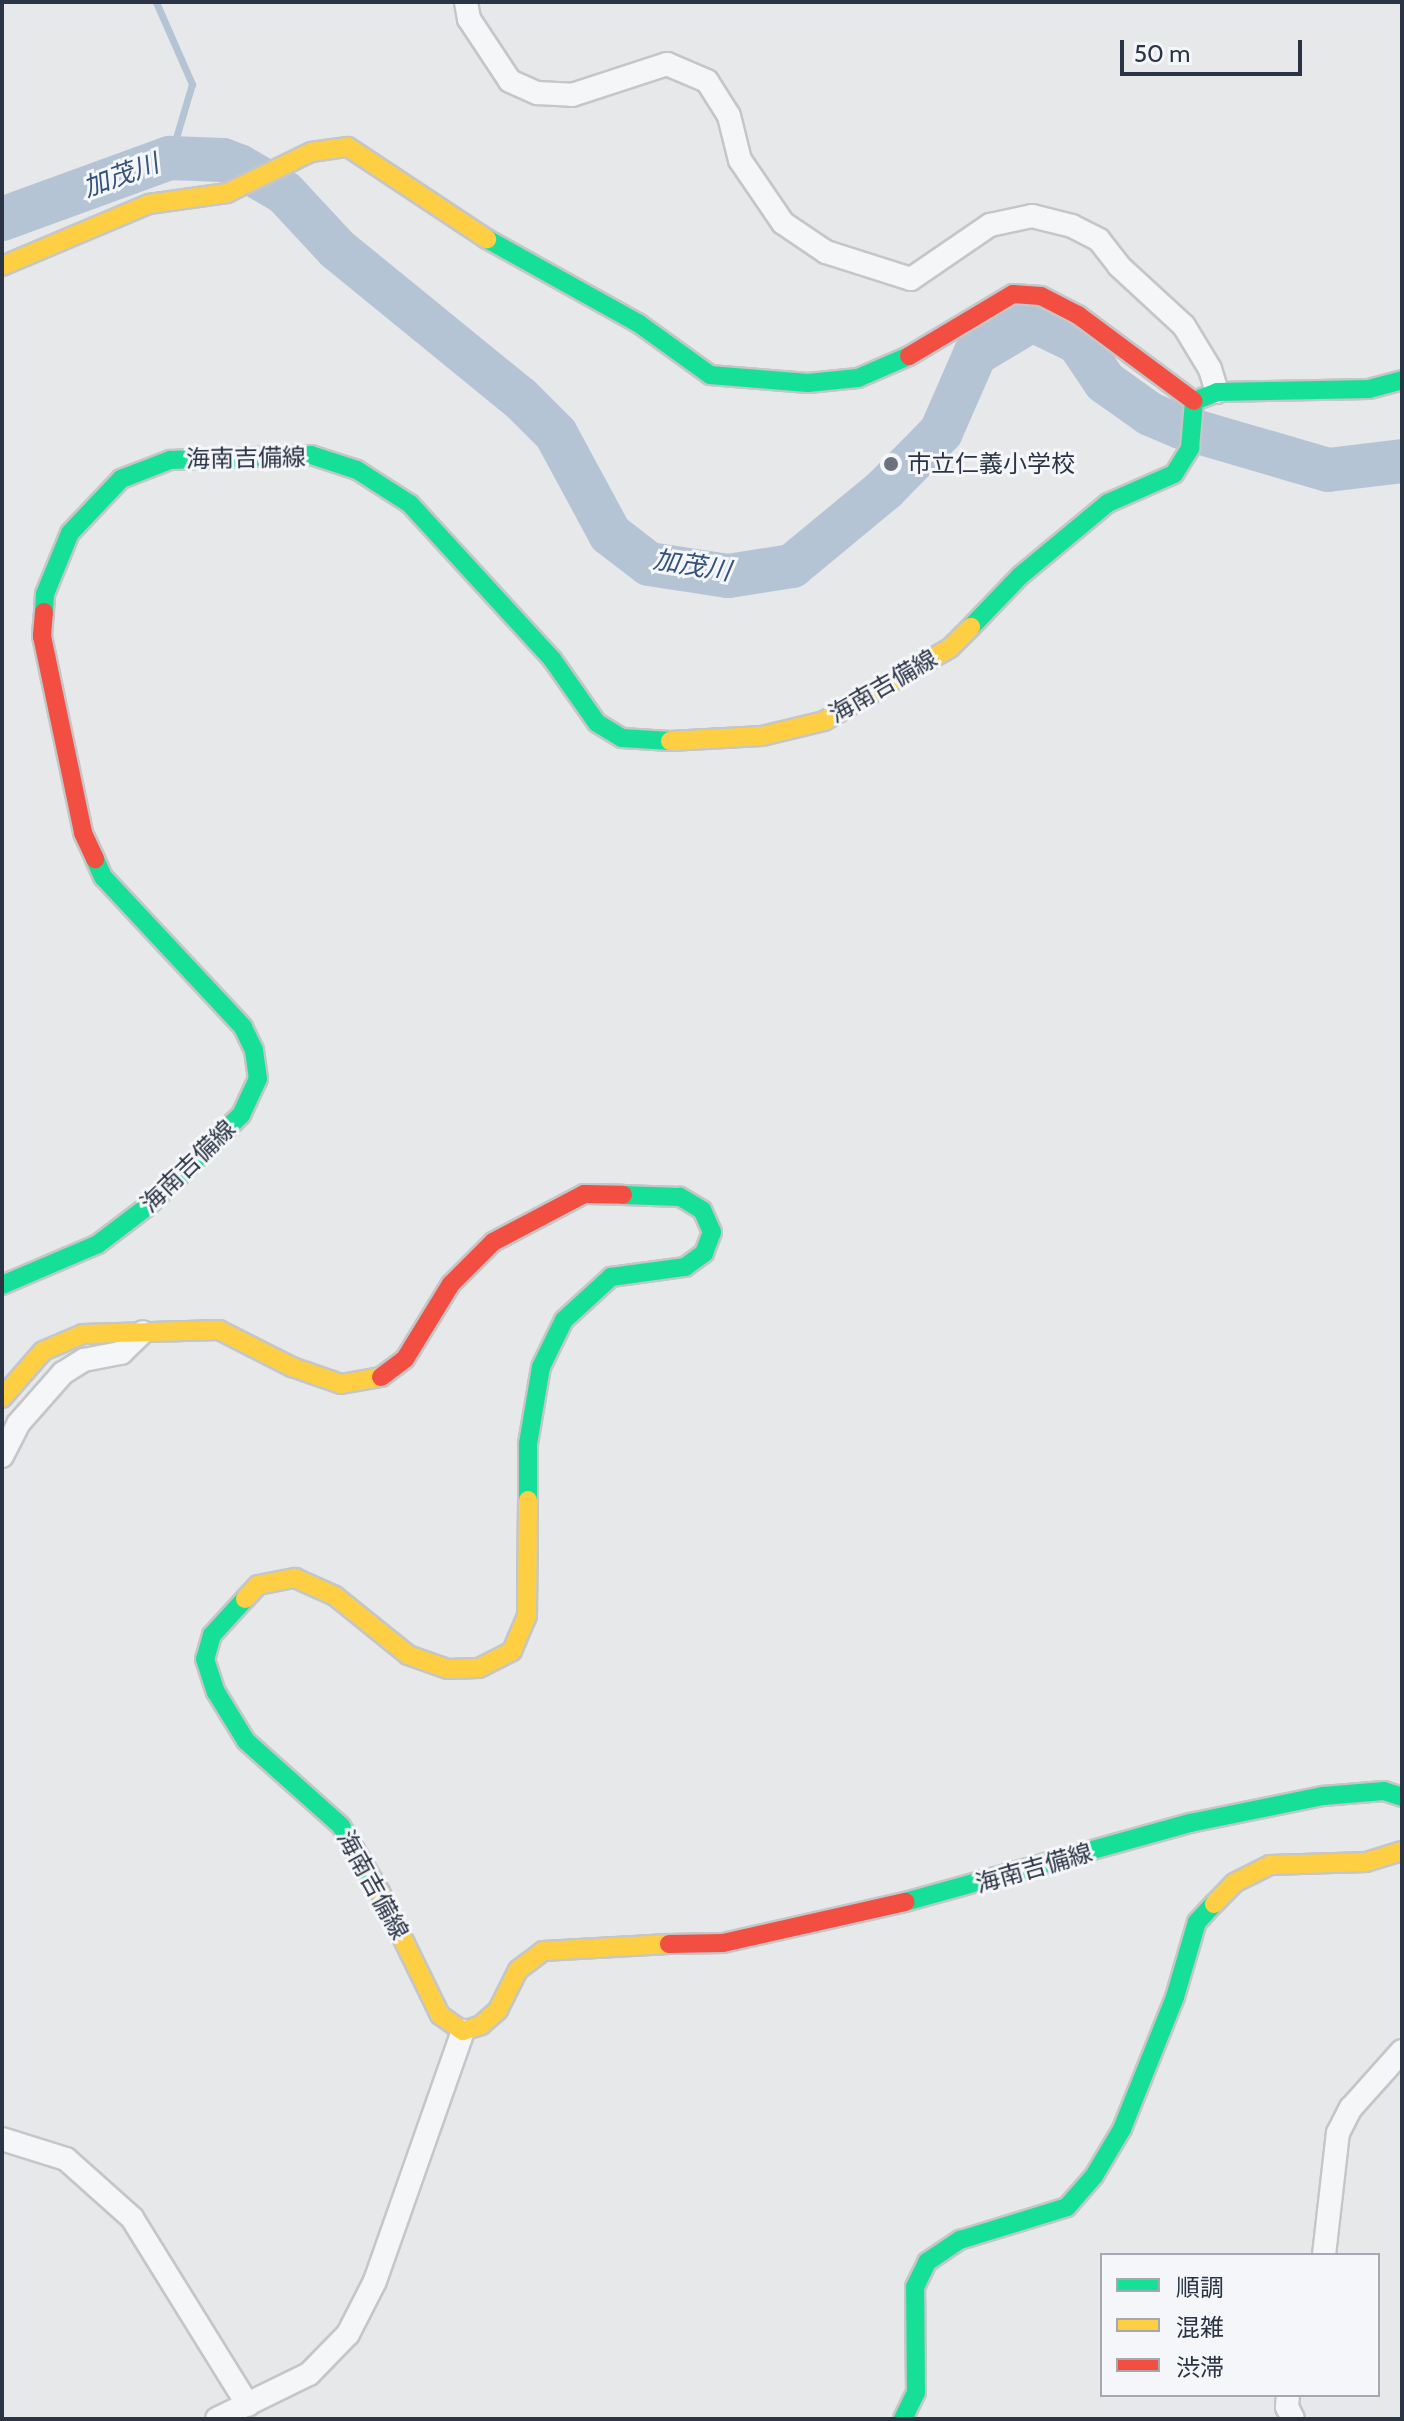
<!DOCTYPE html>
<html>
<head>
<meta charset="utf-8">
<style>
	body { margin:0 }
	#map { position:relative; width:1404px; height:2421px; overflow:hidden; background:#e6e8ea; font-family:Cabin,"Noto Sans JP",sans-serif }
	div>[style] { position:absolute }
	.stream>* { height:7px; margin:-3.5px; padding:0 3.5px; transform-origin:3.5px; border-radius:3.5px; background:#b4c4d5 }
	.river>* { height:44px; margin:-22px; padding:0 22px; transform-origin:22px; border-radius:22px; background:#b4c4d5 }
	.roads { filter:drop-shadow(2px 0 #c4c6c8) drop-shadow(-2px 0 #c4c6c8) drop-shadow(0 2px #c4c6c8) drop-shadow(0 -2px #c4c6c8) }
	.street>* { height:22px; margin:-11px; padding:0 11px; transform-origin:11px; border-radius:11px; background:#f5f6f7 }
	.fast>* { height:18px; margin:-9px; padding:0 9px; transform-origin:9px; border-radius:9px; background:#16e098 }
	.slow>* { height:18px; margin:-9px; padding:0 9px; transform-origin:9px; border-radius:9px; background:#ffcf43 }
	.jam>* { height:18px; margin:-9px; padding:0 9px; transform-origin:9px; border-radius:9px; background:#f24e42 }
	.dots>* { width:22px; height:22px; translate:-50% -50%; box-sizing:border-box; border:4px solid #f4f6f9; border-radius:50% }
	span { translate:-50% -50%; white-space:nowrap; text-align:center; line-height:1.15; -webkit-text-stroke:6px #f4f6f9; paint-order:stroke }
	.street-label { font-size:24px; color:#2b3445 }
	.poi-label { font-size:24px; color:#2b3445 }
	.left { translate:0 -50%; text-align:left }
	.water-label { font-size:26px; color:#34527a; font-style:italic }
	.frame { position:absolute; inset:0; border:4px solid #2b3445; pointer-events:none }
	.legend { position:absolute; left:1100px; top:2253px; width:280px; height:144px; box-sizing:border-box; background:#f4f6f9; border:2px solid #a4a8b1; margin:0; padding:10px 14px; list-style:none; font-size:24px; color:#2b3445 }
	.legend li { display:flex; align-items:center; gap:16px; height:40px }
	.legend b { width:40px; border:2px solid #a4a8b1 }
	.scale { position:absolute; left:1120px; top:40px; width:182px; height:36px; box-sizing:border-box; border:4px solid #2b3445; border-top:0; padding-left:10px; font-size:24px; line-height:28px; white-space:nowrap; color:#2b3445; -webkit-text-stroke:6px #f4f6f9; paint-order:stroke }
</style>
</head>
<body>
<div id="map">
	<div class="stream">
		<i style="left:156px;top:2px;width:90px;rotate:66.3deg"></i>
		<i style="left:192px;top:84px;width:77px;rotate:106.6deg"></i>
	</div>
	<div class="river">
		<i style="left:2px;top:219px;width:179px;rotate:-20deg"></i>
		<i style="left:170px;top:158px;width:53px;rotate:2.2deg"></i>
		<i style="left:223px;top:160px;width:17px;rotate:21deg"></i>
		<i style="left:239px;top:166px;width:53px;rotate:30.4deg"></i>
		<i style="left:285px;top:193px;width:76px;rotate:47.1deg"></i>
		<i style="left:337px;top:249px;width:236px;rotate:39.2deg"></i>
		<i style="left:520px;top:398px;width:51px;rotate:45deg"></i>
		<i style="left:556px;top:434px;width:114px;rotate:61.6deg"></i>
		<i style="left:610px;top:534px;width:49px;rotate:37.6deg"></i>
		<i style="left:649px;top:564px;width:80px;rotate:8.6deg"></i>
		<i style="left:728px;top:576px;width:65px;rotate:-8.9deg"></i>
		<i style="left:792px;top:566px;width:121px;rotate:-39.6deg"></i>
		<i style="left:885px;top:489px;width:80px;rotate:-45.5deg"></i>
		<i style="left:941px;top:432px;width:85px;rotate:-66.4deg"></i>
		<i style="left:975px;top:354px;width:66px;rotate:-30.8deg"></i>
		<i style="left:1032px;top:320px;width:51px;rotate:25.6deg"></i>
		<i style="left:1078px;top:342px;width:48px;rotate:56deg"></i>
		<i style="left:1105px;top:382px;width:55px;rotate:35.4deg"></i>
		<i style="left:1150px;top:414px;width:34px;rotate:23deg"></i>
		<i style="left:1181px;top:427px;width:153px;rotate:16.3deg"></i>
		<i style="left:1328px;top:470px;width:75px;rotate:-6.9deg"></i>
	</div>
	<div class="roads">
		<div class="street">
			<i style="left:466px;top:2px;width:17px;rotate:80deg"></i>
			<i style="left:469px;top:19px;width:74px;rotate:56.5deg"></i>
			<i style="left:510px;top:81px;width:30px;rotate:24deg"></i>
			<i style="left:537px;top:93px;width:35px;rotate:3deg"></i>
			<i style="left:572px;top:95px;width:100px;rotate:-18.1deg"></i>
			<i style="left:667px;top:64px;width:43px;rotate:23deg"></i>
			<i style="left:707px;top:81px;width:41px;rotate:57.8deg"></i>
			<i style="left:729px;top:116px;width:45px;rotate:76deg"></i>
			<i style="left:740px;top:160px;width:76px;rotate:55.7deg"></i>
			<i style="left:783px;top:223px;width:52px;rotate:34deg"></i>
			<i style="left:826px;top:252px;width:89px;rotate:17.6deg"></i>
			<i style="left:911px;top:279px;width:96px;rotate:-34.4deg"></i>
			<i style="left:990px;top:225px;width:43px;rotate:-12.1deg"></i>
			<i style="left:1032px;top:216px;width:41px;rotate:14deg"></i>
			<i style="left:1072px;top:226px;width:30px;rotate:27deg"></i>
			<i style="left:1099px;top:240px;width:33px;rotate:52deg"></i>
			<i style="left:1119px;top:266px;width:88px;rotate:42.7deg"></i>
			<i style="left:1184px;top:326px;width:50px;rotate:58.8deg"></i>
			<i style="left:1210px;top:369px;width:24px;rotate:73deg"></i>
			<i style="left:2px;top:1456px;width:36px;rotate:-63deg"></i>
			<i style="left:18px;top:1424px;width:68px;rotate:-48.6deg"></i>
			<i style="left:63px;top:1373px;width:25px;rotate:-32deg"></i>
			<i style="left:84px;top:1360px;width:38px;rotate:-11deg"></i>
			<i style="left:121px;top:1353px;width:30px;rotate:-44deg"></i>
			<i style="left:2px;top:2139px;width:67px;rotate:17.4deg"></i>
			<i style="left:66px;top:2159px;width:89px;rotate:41.8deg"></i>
			<i style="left:132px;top:2218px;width:220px;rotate:58.2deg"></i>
			<i style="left:1324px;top:2255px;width:123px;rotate:-83.5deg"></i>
			<i style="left:1338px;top:2133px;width:28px;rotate:-63deg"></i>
			<i style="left:1351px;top:2108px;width:76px;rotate:-48.2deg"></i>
			<i style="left:1288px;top:2395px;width:12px;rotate:95deg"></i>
			<i style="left:1287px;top:2407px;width:13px;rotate:63deg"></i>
			<i style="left:217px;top:2419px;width:102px;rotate:-26.1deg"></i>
			<i style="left:309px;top:2374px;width:56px;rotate:-45.7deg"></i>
			<i style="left:348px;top:2334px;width:59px;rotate:-63deg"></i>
			<i style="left:375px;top:2281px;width:265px;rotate:-70.6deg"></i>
		</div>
		<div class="fast">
			<i style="left:487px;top:239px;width:173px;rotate:29.1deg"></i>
			<i style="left:638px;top:323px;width:89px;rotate:35.8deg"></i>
			<i style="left:710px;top:375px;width:98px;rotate:4.7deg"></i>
			<i style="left:808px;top:383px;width:50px;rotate:-5.7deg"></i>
			<i style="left:858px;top:378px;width:56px;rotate:-23.3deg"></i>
			<i style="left:1194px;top:401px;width:25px;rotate:-21deg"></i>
			<i style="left:1217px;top:392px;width:152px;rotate:-1.1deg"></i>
			<i style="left:1369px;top:389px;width:34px;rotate:-15deg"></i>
			<i style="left:44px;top:612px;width:18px;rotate:-87deg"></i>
			<i style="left:45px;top:594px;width:66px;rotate:-67.7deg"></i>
			<i style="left:70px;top:533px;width:74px;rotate:-46.6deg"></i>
			<i style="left:121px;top:479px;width:53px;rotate:-21.2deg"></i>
			<i style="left:170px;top:460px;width:141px;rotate:-2deg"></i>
			<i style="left:311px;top:455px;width:48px;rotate:18.1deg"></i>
			<i style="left:357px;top:470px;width:63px;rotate:32.7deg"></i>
			<i style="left:410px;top:504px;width:210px;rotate:47.5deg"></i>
			<i style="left:552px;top:659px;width:78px;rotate:54.9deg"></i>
			<i style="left:597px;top:723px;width:29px;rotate:31deg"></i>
			<i style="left:622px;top:738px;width:48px;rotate:3.6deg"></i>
			<i style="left:971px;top:627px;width:71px;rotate:-46.1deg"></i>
			<i style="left:1020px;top:576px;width:114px;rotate:-39.7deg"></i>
			<i style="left:1108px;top:503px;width:72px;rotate:-23.7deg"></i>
			<i style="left:1174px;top:474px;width:31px;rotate:-58deg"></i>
			<i style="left:1190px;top:448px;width:47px;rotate:-85.1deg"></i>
			<i style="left:2px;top:1285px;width:104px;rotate:-23.1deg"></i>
			<i style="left:98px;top:1244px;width:63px;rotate:-37.2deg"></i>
			<i style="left:148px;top:1206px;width:130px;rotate:-44.4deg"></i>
			<i style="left:241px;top:1115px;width:40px;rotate:-65deg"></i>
			<i style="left:258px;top:1079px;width:29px;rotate:-98deg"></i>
			<i style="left:254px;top:1050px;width:25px;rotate:-116deg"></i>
			<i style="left:243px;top:1027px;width:205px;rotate:-133deg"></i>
			<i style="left:103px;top:877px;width:20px;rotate:-114deg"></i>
			<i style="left:528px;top:1500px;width:56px;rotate:-90deg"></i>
			<i style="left:528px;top:1444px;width:78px;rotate:-80.4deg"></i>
			<i style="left:541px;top:1367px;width:52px;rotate:-63.9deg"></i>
			<i style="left:564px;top:1320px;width:64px;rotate:-42.5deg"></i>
			<i style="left:611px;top:1277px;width:75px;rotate:-7.7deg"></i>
			<i style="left:685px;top:1267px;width:24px;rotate:-36deg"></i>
			<i style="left:704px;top:1253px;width:22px;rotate:-69deg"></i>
			<i style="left:712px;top:1232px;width:24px;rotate:-114deg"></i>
			<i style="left:702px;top:1210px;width:26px;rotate:-149deg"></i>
			<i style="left:680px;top:1197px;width:57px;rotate:-178deg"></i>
			<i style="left:245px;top:1599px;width:49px;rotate:132.5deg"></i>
			<i style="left:212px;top:1635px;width:25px;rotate:106deg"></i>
			<i style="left:205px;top:1659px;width:35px;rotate:72deg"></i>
			<i style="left:216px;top:1692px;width:57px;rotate:58.5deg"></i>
			<i style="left:246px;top:1741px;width:127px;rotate:41.8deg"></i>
			<i style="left:341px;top:1826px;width:77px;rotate:59.4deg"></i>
			<i style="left:905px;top:1902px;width:296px;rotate:-15.5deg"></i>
			<i style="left:1190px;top:1823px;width:136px;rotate:-11.5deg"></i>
			<i style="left:1323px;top:1796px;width:61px;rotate:-4.7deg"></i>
			<i style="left:1384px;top:1791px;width:19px;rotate:18deg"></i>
			<i style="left:903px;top:2419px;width:30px;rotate:-64deg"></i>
			<i style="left:916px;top:2392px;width:105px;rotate:-90.5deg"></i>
			<i style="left:915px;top:2287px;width:28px;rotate:-64deg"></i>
			<i style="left:927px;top:2262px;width:40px;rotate:-34deg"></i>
			<i style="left:960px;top:2240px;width:112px;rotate:-17.1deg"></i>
			<i style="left:1067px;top:2207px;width:41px;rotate:-48.9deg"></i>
			<i style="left:1094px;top:2176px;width:55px;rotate:-59.2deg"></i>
			<i style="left:1122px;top:2129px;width:142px;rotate:-68.1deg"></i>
			<i style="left:1175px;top:1997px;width:78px;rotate:-73.7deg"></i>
			<i style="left:1197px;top:1922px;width:25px;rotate:-47deg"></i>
		</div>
		<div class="slow">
			<i style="left:2px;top:266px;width:160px;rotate:-22.9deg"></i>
			<i style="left:149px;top:204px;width:79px;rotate:-8deg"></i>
			<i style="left:227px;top:193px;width:93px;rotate:-26deg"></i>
			<i style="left:311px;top:152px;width:37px;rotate:-8deg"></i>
			<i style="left:348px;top:147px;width:167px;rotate:33.5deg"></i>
			<i style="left:670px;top:741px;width:92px;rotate:-3.1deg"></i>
			<i style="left:762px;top:736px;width:64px;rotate:-13.6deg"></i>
			<i style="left:824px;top:721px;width:146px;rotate:-30.1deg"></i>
			<i style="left:950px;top:648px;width:30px;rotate:-45deg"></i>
			<i style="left:2px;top:1398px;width:62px;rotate:-48.9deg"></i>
			<i style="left:43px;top:1351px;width:43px;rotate:-23deg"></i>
			<i style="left:83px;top:1334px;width:136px;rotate:-1.7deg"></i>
			<i style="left:219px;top:1330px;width:82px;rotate:26.9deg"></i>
			<i style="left:292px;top:1367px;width:52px;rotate:19.1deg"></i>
			<i style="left:341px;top:1384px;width:41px;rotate:-9.9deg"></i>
			<i style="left:245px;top:1599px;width:19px;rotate:-47deg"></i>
			<i style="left:258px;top:1585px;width:38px;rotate:-11deg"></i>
			<i style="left:295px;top:1578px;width:44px;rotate:24.2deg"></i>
			<i style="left:335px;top:1596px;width:94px;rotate:38.9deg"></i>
			<i style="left:408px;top:1655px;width:42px;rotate:19.3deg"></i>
			<i style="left:448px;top:1669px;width:31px;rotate:-2deg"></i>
			<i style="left:479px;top:1668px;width:37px;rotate:-27deg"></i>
			<i style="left:512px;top:1651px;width:38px;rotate:-67deg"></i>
			<i style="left:527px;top:1616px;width:116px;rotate:-89.5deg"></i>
			<i style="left:380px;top:1892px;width:137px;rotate:64deg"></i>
			<i style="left:440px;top:2015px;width:28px;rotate:35deg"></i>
			<i style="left:463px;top:2031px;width:19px;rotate:-18deg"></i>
			<i style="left:481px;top:2025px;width:23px;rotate:-41deg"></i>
			<i style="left:498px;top:2010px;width:45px;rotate:-63.4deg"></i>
			<i style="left:518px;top:1970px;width:31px;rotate:-37deg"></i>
			<i style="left:543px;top:1951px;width:126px;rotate:-3.2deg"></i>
			<i style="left:1214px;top:1904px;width:29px;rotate:-46deg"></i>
			<i style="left:1234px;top:1883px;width:40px;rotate:-26.6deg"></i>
			<i style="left:1270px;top:1865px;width:96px;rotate:-1.8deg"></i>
			<i style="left:1366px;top:1862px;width:38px;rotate:-17deg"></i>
		</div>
		<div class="jam">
			<i style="left:909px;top:356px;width:121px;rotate:-30.8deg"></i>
			<i style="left:1013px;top:294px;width:28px;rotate:4deg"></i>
			<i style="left:1041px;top:296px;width:42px;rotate:27.2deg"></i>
			<i style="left:1078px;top:315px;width:144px;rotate:36.6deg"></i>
			<i style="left:44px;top:612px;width:24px;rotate:95deg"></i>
			<i style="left:42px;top:636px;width:201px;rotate:78.2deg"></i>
			<i style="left:83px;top:833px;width:29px;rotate:65deg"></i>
			<i style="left:381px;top:1377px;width:30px;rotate:-37deg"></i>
			<i style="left:405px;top:1359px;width:88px;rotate:-58.5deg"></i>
			<i style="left:451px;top:1284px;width:59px;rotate:-45deg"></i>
			<i style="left:493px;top:1242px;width:103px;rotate:-27.8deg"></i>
			<i style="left:584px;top:1194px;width:39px;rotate:1deg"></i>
			<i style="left:669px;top:1944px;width:54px;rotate:-1.1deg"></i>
			<i style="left:723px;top:1943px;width:187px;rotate:-12.7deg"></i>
		</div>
	</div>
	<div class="dots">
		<i style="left:891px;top:464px;background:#6c737f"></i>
	</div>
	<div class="street-label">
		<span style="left:246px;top:458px;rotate:-1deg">海南吉備線</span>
		<span style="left:883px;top:686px;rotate:-30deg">海南吉備線</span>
		<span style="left:188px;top:1166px;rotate:-44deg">海南吉備線</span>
		<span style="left:1034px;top:1868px;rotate:-16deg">海南吉備線</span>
		<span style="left:373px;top:1885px;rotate:61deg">海南吉備線</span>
	</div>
	<div class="poi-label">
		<span class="left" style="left:907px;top:464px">市立仁義小学校</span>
	</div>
	<div class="water-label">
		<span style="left:121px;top:176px;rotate:-20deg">加茂川</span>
		<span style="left:692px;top:566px;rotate:9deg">加茂川</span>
	</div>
	<div class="frame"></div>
	<ul class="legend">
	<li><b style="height:10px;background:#16e098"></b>順調</li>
	<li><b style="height:10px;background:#ffcf43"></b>混雑</li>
	<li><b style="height:10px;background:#f24e42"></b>渋滞</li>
	</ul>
	<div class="scale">50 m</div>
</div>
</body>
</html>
